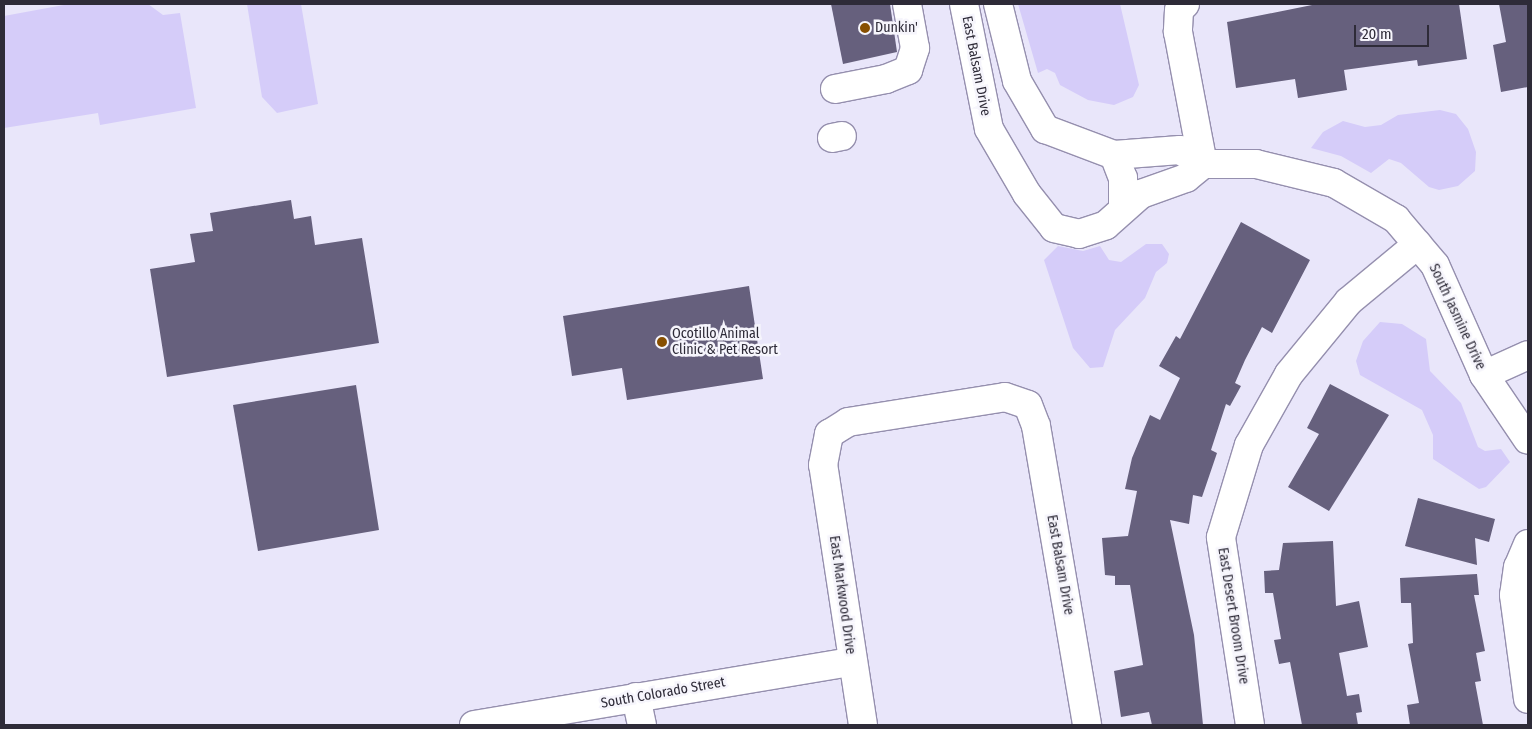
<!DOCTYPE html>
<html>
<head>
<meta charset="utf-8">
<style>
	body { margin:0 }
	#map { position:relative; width:1532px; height:729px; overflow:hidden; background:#e9e6fa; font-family:"Fira Sans Condensed",sans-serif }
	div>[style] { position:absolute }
	.green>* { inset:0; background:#d5ccf9 }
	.building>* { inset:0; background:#66607d }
	.roads { filter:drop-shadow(1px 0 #958fae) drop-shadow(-1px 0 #958fae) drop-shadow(0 1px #958fae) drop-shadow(0 -1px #958fae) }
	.minor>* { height:28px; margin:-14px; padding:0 14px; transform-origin:14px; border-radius:14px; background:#fff }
	.dots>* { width:14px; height:14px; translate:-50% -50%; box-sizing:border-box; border:2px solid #f6f5fc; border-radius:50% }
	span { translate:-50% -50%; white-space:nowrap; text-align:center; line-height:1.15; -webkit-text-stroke:5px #f6f5fc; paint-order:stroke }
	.poi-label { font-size:14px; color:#2e2b38 }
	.left { translate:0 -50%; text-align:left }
	.street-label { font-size:14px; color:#2e2b38 }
	.frame { position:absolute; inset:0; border:5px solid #2e2b38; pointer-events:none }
	.scale { position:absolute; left:1354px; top:25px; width:75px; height:22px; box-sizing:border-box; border:2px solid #2e2b38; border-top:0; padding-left:6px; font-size:15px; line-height:18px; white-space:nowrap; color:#2e2b38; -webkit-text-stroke:4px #f6f5fc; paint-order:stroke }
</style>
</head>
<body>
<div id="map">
	<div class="green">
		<i style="clip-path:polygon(69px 4px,148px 4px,163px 15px,180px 13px,196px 108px,100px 125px,98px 113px,4px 128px,4px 16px)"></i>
		<i style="clip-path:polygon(247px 4px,301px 4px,318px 104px,277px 113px,262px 97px)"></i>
		<i style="clip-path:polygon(1018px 4px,1120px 4px,1139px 85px,1133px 97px,1114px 105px,1088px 100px,1060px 85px,1055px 73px,1047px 69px,1038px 73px)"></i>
		<i style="clip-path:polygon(1440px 110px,1456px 114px,1468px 129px,1476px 152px,1475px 171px,1458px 186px,1439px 190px,1429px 187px,1401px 163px,1389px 159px,1371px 173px,1341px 156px,1311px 148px,1323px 132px,1343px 121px,1365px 127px,1381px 125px,1398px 115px)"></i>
		<i style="clip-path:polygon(1146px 244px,1162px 244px,1169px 254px,1167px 263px,1156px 272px,1145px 298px,1115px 330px,1103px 367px,1090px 368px,1073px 348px,1044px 260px,1058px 246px,1083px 251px,1100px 246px,1109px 260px,1121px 262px)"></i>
		<i style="clip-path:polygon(1380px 322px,1402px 324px,1426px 339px,1430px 371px,1461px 403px,1478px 447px,1485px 451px,1501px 449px,1510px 462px,1486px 487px,1479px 489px,1433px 459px,1433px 435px,1422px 410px,1360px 375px,1356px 361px,1363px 341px)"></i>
	</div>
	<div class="building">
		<i style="clip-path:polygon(831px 4px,890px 4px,897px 52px,843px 64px)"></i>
		<i style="clip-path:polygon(1317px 4px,1459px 4px,1467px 59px,1418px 66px,1417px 60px,1344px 70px,1347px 90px,1298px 98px,1295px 79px,1236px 88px,1227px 22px)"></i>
		<i style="clip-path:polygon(1499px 4px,1528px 4px,1528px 87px,1501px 92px,1493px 45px,1506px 42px)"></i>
		<i style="clip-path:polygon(291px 200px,294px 219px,311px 216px,315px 245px,362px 238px,379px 343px,167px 377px,150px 269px,195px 262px,190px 234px,213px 231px,210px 213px)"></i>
		<i style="clip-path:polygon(1241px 222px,1310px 260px,1272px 333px,1262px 327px,1245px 360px,1235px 383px,1241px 386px,1230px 406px,1226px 404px,1211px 450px,1217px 453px,1202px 497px,1193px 495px,1189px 524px,1170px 520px,1194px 635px,1203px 725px,1152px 725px,1149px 712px,1121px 717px,1114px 671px,1143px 665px,1130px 585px,1115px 585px,1115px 576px,1105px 575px,1102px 538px,1128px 536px,1137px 491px,1125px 489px,1132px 458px,1150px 415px,1160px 420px,1180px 378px,1159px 366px,1176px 336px,1180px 339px)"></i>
		<i style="clip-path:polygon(749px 286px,763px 379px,627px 400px,622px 368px,572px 376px,563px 316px)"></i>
		<i style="clip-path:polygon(1330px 384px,1389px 415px,1329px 511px,1288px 487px,1319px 434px,1307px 428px)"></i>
		<i style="clip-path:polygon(356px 385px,379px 530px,258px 551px,233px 405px)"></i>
		<i style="clip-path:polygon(1418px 498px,1495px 519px,1489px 542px,1475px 538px,1477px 565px,1405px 546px)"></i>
		<i style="clip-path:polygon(1333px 541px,1336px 606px,1359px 601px,1368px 647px,1339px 653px,1347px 696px,1359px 694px,1362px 712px,1356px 713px,1358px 725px,1302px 725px,1290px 662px,1279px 664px,1274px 640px,1281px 639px,1273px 593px,1265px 593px,1264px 571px,1279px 570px,1283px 543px)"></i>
		<i style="clip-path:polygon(1477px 574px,1479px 595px,1474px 595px,1485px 651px,1476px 653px,1481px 681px,1475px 682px,1483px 725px,1410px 725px,1407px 705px,1419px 703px,1408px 644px,1413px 643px,1411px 603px,1401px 603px,1400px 578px)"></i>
	</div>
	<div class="roads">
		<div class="minor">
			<i style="left:964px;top:4px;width:127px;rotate:78.7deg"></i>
			<i style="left:989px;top:129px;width:75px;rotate:59.7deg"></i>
			<i style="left:1027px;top:194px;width:43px;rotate:51.5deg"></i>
			<i style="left:1054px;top:228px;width:26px;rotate:13deg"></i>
			<i style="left:1079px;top:234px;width:28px;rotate:-18deg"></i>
			<i style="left:1106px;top:225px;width:47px;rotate:-41.5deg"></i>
			<i style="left:1141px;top:194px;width:48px;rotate:-19.6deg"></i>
			<i style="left:1186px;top:178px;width:22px;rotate:-39deg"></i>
			<i style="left:998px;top:4px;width:79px;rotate:76.1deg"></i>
			<i style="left:1017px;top:81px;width:56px;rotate:59.7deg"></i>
			<i style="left:1045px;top:129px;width:74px;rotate:20.6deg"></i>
			<i style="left:1114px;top:155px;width:66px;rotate:-4.3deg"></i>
			<i style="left:1180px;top:150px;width:27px;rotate:31deg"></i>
			<i style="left:1203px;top:164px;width:53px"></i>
			<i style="left:1256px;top:164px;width:80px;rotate:13.7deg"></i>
			<i style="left:1334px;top:183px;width:72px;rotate:30.1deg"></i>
			<i style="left:1396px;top:219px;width:60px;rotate:49.7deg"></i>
			<i style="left:1435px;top:265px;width:120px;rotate:66deg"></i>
			<i style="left:1484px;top:375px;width:78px;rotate:55.9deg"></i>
			<i style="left:1185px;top:4px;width:8px;rotate:135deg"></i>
			<i style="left:1179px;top:10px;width:22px;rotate:93deg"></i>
			<i style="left:1178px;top:32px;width:134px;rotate:79.3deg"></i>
			<i style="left:835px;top:89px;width:52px;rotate:-11.1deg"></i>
			<i style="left:886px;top:79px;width:24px;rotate:-22deg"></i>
			<i style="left:908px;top:70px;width:23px;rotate:-72deg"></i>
			<i style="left:915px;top:48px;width:45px;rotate:-100.3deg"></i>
			<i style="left:832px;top:138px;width:10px;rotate:-11deg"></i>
			<i style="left:1114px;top:155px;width:25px;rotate:69deg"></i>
			<i style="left:1123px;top:178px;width:28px;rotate:90deg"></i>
			<i style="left:1484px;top:375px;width:48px;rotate:-24.4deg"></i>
			<i style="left:1528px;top:544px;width:25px;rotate:113deg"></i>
			<i style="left:1518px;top:567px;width:28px;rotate:98deg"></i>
			<i style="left:1514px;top:595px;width:105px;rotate:82.3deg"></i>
			<i style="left:636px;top:697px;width:29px;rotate:78deg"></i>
			<i style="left:474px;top:725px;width:383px;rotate:-9.5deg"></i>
			<i style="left:863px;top:725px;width:263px;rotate:-98.7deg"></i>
			<i style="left:823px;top:465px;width:32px;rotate:-79deg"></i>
			<i style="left:829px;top:434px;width:22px;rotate:-32deg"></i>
			<i style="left:848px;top:422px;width:159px;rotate:-9deg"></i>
			<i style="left:1005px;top:397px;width:24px;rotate:19deg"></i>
			<i style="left:1028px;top:405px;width:22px;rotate:69deg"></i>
			<i style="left:1036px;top:426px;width:303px;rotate:80.3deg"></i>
			<i style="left:1250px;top:725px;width:190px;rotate:-98.8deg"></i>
			<i style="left:1221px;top:537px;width:96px;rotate:-73.1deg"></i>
			<i style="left:1249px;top:445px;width:81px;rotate:-60.6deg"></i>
			<i style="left:1289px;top:374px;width:94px;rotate:-50.6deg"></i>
			<i style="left:1349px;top:301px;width:89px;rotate:-39.6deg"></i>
		</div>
	</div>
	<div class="dots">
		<i style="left:865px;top:28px;background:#874f01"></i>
		<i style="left:662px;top:342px;background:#874f01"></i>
	</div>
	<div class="poi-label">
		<span class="left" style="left:875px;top:28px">Dunkin'</span>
		<span class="left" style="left:672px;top:342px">Ocotillo Animal<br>Clinic &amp; Pet Resort</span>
	</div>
	<div class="street-label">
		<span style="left:976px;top:66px;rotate:79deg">East Balsam Drive</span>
		<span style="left:1457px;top:317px;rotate:65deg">South Jasmine Drive</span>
		<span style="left:1060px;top:565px;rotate:80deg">East Balsam Drive</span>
		<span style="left:842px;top:595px;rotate:82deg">East Markwood Drive</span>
		<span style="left:1233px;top:616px;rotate:81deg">East Desert Broom Drive</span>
		<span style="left:663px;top:693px;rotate:-10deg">South Colorado Street</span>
	</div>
	<div class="frame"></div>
	<div class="scale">20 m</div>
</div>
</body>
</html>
